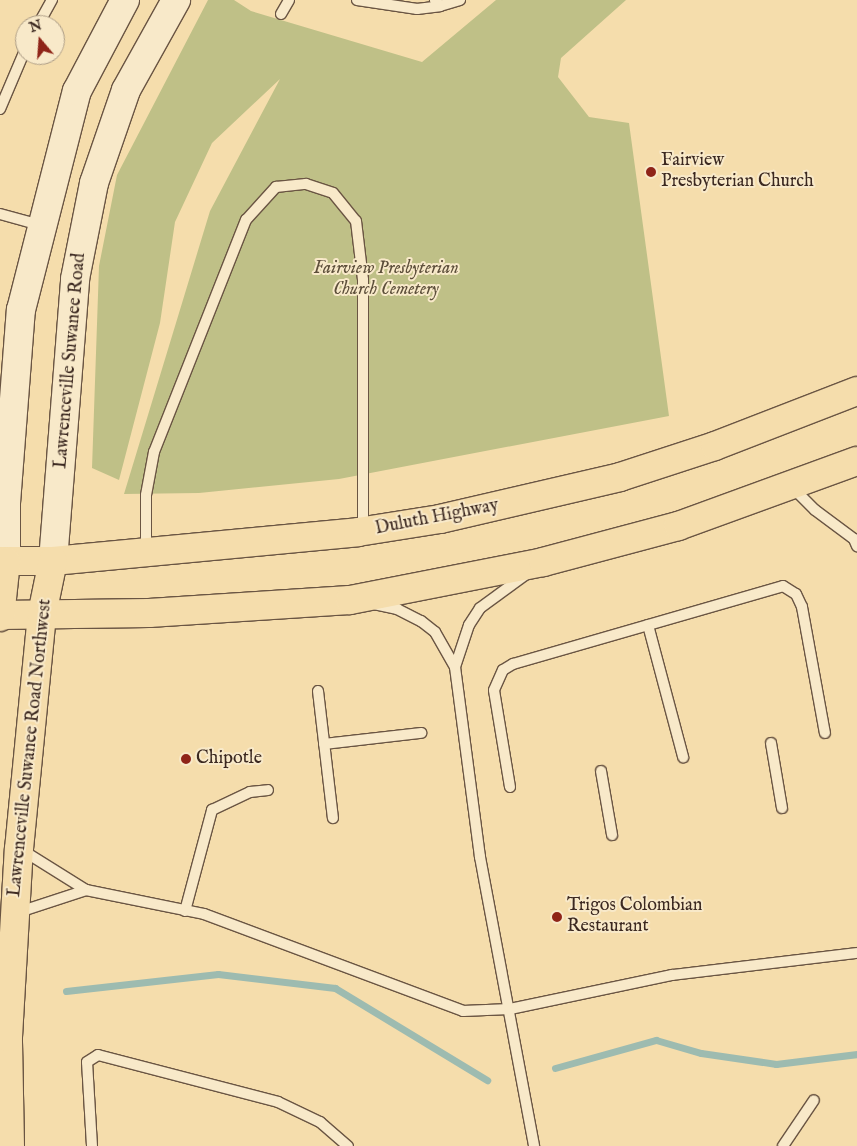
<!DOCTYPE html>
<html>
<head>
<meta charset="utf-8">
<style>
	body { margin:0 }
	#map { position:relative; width:857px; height:1146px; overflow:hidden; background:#f5ddac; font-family:"IM FELL English",serif }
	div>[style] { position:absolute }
	.green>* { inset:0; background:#bfc087 }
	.stream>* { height:7px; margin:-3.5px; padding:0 3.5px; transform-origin:3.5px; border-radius:3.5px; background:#9dbbb0 }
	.roads { filter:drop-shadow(1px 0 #6a5543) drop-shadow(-1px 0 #6a5543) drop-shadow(0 1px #6a5543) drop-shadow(0 -1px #6a5543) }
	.service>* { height:10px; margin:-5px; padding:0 5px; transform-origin:5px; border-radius:5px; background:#f8e9c9 }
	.secondary>* { height:28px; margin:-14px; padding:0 14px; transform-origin:14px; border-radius:14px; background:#f8e9c9 }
	.primary>* { height:28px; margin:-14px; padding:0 14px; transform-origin:14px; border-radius:14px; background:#f5ddac }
	.dots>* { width:14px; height:14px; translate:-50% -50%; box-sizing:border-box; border:2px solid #f8e9c9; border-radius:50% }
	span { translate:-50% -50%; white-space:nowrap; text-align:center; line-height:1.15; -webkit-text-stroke:4px #f8e9c9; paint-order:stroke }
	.poi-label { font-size:18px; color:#3b2820 }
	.left { translate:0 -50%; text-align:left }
	.park-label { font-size:18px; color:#5c4e3a; font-style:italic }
	.street-label { font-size:18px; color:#3b2820 }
	.north { position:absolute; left:15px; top:15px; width:50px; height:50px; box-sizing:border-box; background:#f8e9c9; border:1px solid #ac9c85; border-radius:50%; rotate:342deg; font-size:14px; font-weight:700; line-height:20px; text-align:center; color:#3b2820 }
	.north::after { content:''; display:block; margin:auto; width:18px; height:22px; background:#8f2418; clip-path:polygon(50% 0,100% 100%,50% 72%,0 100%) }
</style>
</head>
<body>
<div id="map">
	<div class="green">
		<i style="clip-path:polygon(208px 0,234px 0,251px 11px,422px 62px,496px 0,626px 0,561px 58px,558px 77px,589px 117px,629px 123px,669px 416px,339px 479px,199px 493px,124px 494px,210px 211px,280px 79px,212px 143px,175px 222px,160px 323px,119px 480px,92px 468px,99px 266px,117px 175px)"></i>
	</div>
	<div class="stream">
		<i style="left:66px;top:991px;width:153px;rotate:-6.4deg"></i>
		<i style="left:218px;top:974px;width:118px;rotate:6.8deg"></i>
		<i style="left:335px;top:988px;width:178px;rotate:31.2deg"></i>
		<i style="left:555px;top:1068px;width:105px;rotate:-15.5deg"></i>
		<i style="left:656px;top:1040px;width:47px;rotate:16.1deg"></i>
		<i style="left:701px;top:1053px;width:76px;rotate:8.3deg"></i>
		<i style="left:776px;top:1064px;width:82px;rotate:-7deg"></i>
	</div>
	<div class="roads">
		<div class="service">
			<i style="left:357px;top:0;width:61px;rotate:8.5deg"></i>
			<i style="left:417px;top:9px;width:23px;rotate:-7deg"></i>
			<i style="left:440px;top:6px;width:8px;rotate:-130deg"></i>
			<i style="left:440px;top:6px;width:21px;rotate:-17deg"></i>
			<i style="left:281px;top:14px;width:16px;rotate:-60deg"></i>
			<i style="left:38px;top:25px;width:29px;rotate:-61deg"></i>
			<i style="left:0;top:109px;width:64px;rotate:-67deg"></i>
			<i style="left:0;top:214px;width:41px;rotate:15.4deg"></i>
			<i style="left:793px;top:488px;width:31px;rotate:45deg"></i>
			<i style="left:815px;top:510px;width:49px;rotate:36.6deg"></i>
			<i style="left:854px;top:539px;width:8px;rotate:67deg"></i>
			<i style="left:146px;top:551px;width:56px;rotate:-90deg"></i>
			<i style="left:146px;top:495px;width:44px;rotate:-79.5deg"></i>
			<i style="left:154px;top:452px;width:250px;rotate:-68.4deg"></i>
			<i style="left:246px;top:220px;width:45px;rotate:-47.7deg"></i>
			<i style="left:276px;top:187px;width:30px;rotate:-6deg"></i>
			<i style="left:306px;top:184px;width:28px;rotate:18deg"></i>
			<i style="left:333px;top:193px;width:36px;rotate:51deg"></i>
			<i style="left:356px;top:221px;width:59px;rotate:83.2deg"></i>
			<i style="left:363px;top:280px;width:250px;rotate:90deg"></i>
			<i style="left:374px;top:604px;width:24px;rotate:12deg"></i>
			<i style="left:397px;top:609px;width:27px;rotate:27deg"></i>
			<i style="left:421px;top:621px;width:18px;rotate:38deg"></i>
			<i style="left:435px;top:632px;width:40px;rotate:60.3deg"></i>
			<i style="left:455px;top:667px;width:192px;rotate:82.5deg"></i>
			<i style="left:480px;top:857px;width:294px;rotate:79.4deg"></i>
			<i style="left:648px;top:625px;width:137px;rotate:75.1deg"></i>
			<i style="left:455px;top:667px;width:44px;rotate:-71.6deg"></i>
			<i style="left:469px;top:625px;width:20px;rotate:-57deg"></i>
			<i style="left:480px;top:608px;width:59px;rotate:-36.1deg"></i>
			<i style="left:318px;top:691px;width:128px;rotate:83.3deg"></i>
			<i style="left:771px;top:743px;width:66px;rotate:80.4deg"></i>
			<i style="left:324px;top:744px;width:98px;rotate:-6.5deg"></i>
			<i style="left:601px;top:771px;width:65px;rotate:80.2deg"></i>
			<i style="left:510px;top:787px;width:98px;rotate:-99.4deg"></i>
			<i style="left:494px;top:690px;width:22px;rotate:-66deg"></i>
			<i style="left:503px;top:670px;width:12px;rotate:-31deg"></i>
			<i style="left:513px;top:664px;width:281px;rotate:-16.1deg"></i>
			<i style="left:783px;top:586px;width:15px;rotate:32deg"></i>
			<i style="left:796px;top:594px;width:14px;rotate:65deg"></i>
			<i style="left:802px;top:607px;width:128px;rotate:79.7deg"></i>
			<i style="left:22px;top:850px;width:75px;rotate:32deg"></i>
			<i style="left:86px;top:890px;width:120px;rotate:11.5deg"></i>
			<i style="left:204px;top:914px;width:277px;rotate:20.5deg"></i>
			<i style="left:463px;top:1011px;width:47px;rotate:-2.4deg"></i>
			<i style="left:510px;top:1009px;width:166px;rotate:-11.9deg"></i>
			<i style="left:672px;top:975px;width:186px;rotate:-6.8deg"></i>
			<i style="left:185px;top:911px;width:105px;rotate:-75deg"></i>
			<i style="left:212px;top:810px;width:42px;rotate:-25.3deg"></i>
			<i style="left:250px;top:792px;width:18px;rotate:-6deg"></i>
			<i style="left:16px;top:913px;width:74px;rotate:-18.2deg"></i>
			<i style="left:92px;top:1146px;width:84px;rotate:-93.4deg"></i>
			<i style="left:87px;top:1062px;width:13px;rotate:-32deg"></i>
			<i style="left:98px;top:1055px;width:186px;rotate:14.6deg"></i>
			<i style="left:278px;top:1102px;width:47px;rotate:25.5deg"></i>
			<i style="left:320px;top:1122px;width:37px;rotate:41deg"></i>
			<i style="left:783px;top:1146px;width:55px;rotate:-56deg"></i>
		</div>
		<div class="secondary">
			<i style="left:6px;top:561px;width:58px;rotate:-90deg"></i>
			<i style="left:6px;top:503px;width:194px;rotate:-85.6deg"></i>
			<i style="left:21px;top:310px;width:226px;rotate:-75.7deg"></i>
			<i style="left:77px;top:91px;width:103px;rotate:-62.2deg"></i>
			<i style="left:53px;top:561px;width:283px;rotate:-85.5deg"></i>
			<i style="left:75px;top:279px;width:98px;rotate:-78.8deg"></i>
			<i style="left:94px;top:183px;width:98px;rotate:-71deg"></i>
			<i style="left:126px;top:90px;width:103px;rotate:-60.9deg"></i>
		</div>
		<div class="primary">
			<i style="left:0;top:561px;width:53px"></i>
			<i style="left:53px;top:561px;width:306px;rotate:-5.4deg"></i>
			<i style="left:358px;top:532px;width:83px;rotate:-9deg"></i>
			<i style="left:440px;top:519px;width:185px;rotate:-13.1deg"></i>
			<i style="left:620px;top:477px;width:100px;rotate:-18.1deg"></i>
			<i style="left:715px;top:446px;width:152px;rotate:-21.2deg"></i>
			<i style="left:0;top:615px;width:149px;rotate:-0.8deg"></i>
			<i style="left:149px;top:613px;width:201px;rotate:-3.7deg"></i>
			<i style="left:350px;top:600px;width:197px;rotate:-11.1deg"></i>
			<i style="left:543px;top:562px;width:140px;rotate:-14.9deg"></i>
			<i style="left:678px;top:526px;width:190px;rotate:-20deg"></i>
			<i style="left:0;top:617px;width:56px;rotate:-83.9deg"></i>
			<i style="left:10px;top:1146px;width:109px;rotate:-91.1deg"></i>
			<i style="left:8px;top:1037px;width:188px;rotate:-86.7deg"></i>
			<i style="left:19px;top:849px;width:236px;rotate:-84.4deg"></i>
			<i style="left:42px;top:614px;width:54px;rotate:-78.3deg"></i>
		</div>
	</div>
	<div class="dots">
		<i style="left:651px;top:172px;background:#8f2418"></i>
		<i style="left:186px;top:759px;background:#8f2418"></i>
		<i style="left:557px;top:917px;background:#8f2418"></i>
	</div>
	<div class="poi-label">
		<span class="left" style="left:661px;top:172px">Fairview<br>Presbyterian Church</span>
		<span class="left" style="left:196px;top:759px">Chipotle</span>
		<span class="left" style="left:567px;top:917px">Trigos Colombian<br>Restaurant</span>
	</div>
	<div class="park-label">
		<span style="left:386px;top:280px">Fairview Presbyterian<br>Church Cemetery</span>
	</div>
	<div class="street-label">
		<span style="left:71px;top:361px;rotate:-85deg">Lawrenceville Suwanee Road</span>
		<span style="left:437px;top:518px;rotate:-11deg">Duluth Highway</span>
		<span style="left:31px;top:748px;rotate:-84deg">Lawrenceville Suwanee Road Northwest</span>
	</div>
	<div class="north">N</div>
</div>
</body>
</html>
